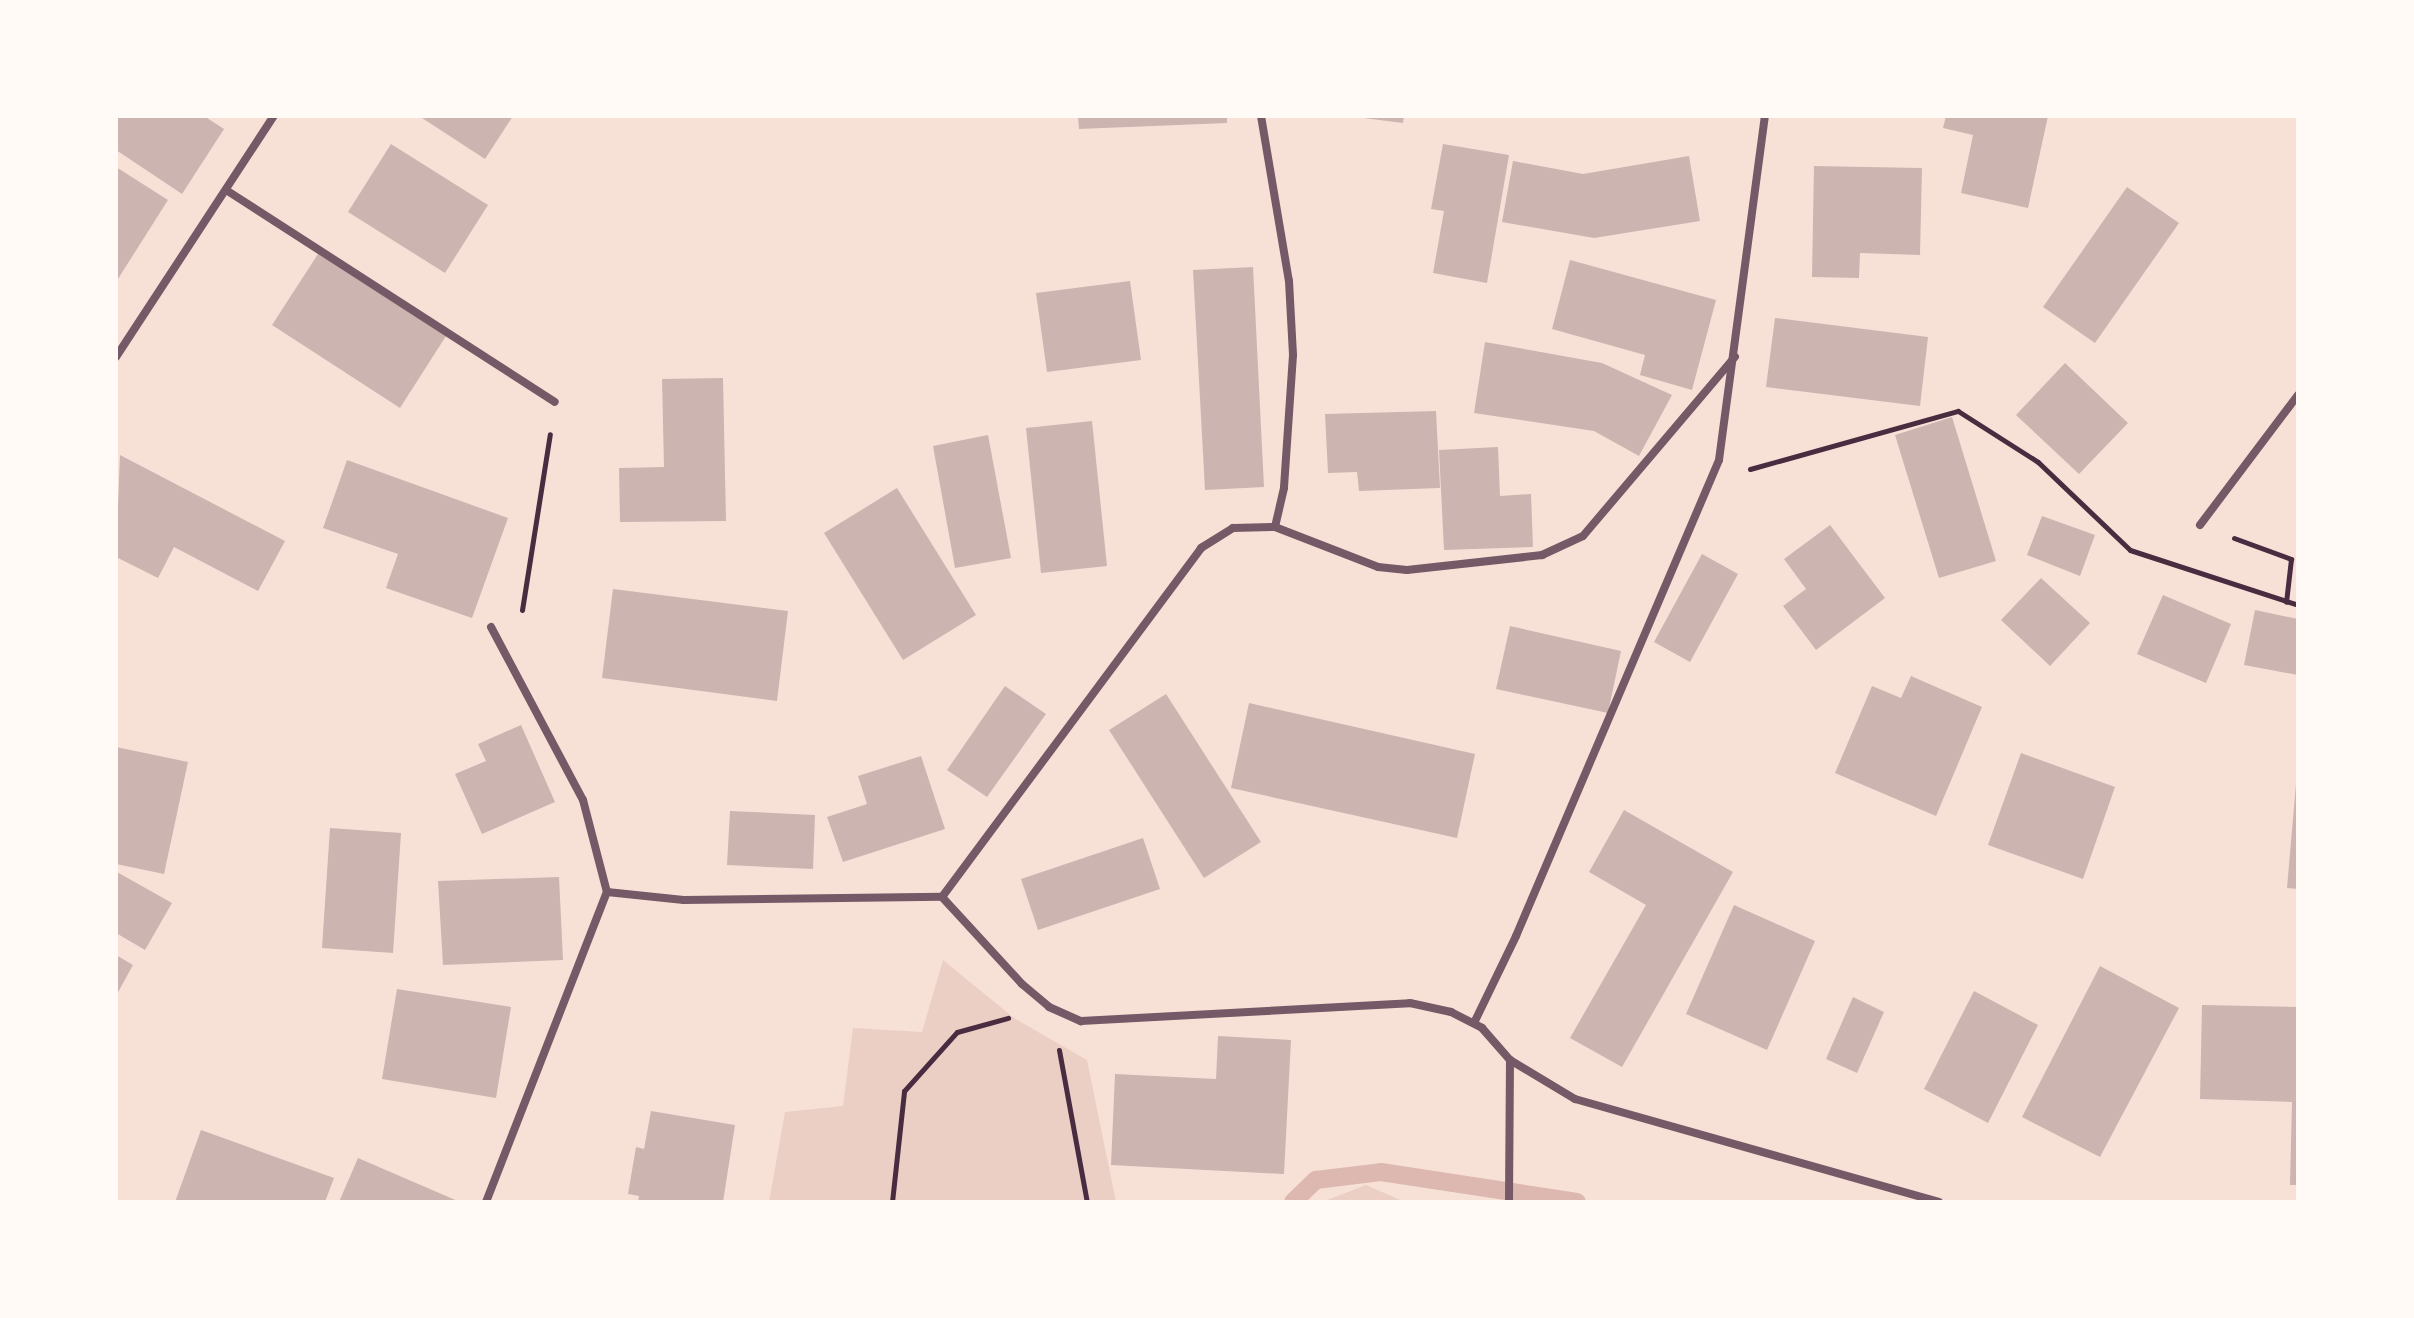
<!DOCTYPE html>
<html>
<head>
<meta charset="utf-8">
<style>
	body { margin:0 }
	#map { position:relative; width:2414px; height:1318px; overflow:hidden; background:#f7e1d7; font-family:Jost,sans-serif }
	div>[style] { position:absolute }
	.green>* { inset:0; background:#ebcfc5 }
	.stream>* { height:18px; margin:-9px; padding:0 9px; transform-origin:9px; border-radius:9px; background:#dcb8b0 }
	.building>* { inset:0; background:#ccb4b1 }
	.path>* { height:5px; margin:-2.5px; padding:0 2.5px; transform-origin:2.5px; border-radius:2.5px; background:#4a2c40 }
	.minor>* { height:8px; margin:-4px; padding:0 4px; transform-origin:4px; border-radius:4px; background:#755966 }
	span { translate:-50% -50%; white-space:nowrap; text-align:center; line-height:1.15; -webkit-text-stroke:6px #fffaf5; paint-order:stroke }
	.frame { position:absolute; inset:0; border:118px solid #fffaf5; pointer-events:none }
</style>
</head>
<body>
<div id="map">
	<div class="green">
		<i style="clip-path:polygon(943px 960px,1014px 1018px,1087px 1060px,1116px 1202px,769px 1202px,785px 1112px,843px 1106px,853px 1028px,922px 1032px)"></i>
		<i style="clip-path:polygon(1366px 1185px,1405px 1202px,1322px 1202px)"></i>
	</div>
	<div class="stream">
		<i style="left:1293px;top:1202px;width:32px;rotate:-44deg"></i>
		<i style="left:1316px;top:1180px;width:65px;rotate:-7deg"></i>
		<i style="left:1381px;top:1172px;width:198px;rotate:8.7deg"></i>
	</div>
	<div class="building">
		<i style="clip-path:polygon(116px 116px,204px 116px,224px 129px,182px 194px,116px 150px)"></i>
		<i style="clip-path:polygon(419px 116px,513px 116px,485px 159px)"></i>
		<i style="clip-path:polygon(1078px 116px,1227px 116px,1227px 123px,1079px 129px)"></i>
		<i style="clip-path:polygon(1348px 116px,1404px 116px,1403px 123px)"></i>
		<i style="clip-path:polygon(1946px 116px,2048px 116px,2028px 208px,1961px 193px,1973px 135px,1943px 128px)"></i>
		<i style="clip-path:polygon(391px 144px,488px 205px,445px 273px,348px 212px)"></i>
		<i style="clip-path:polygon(1443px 144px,1509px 155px,1487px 283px,1433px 273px,1444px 211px,1431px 209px)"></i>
		<i style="clip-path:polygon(1689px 156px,1700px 221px,1594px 238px,1502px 222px,1513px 161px,1583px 174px)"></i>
		<i style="clip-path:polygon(1814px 166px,1922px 168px,1920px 255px,1860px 253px,1859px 278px,1812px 277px)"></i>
		<i style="clip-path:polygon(116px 167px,168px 200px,116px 282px)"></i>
		<i style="clip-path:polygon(2127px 187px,2179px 223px,2095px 343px,2043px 307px)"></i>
		<i style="clip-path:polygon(318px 254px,446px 336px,400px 408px,272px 325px)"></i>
		<i style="clip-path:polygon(1570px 260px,1716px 300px,1692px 390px,1640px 375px,1645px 355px,1552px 329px)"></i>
		<i style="clip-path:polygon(1253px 267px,1264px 487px,1205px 490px,1193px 270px)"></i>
		<i style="clip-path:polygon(1130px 281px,1141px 360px,1047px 372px,1036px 293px)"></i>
		<i style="clip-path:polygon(1775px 318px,1928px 337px,1920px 406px,1766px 387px)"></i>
		<i style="clip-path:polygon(1485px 342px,1602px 363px,1672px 395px,1639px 456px,1594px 431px,1474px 413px)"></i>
		<i style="clip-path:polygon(2065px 363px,2128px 423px,2079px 474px,2016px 415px)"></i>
		<i style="clip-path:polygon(723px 378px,726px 521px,620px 522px,619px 468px,664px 467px,662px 379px)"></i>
		<i style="clip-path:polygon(1436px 411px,1440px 488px,1359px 491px,1357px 472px,1328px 473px,1325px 414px)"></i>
		<i style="clip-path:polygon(1952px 417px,1996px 561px,1939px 578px,1895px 435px)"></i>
		<i style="clip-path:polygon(1092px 421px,1107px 566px,1041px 573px,1026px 428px)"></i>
		<i style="clip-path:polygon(988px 435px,1011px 558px,955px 568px,933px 446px)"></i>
		<i style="clip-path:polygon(1498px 447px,1500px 496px,1531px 494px,1533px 547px,1444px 550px,1439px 450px)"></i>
		<i style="clip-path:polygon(120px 455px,285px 541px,258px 591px,174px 547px,158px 578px,116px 557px)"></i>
		<i style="clip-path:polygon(347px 460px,508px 518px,472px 618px,386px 588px,398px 554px,323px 528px)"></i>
		<i style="clip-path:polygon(897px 488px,976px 615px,903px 660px,824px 533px)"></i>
		<i style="clip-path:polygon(2042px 516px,2095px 535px,2080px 576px,2027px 555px)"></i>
		<i style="clip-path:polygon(1830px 525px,1885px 598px,1816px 650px,1783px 606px,1806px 589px,1784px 559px)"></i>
		<i style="clip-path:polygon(1702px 554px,1738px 574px,1690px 662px,1654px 642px)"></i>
		<i style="clip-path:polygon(2041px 578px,2090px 623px,2050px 666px,2001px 620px)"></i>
		<i style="clip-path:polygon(613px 589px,788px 611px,777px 701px,602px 678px)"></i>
		<i style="clip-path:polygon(2163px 595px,2231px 624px,2206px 683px,2137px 654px)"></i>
		<i style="clip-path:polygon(2255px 610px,2298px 619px,2298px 675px,2244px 665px)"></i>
		<i style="clip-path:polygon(1510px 626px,1621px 651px,1608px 713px,1496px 689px)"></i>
		<i style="clip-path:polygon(1911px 676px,1982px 707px,1936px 816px,1835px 773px,1872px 686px,1901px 698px)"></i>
		<i style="clip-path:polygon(1005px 686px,1046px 714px,987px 797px,947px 770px)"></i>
		<i style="clip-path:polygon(1166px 694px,1261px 842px,1204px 878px,1109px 730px)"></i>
		<i style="clip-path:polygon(1249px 703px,1475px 754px,1457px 838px,1231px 788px)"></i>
		<i style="clip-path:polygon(521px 725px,555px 802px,482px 834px,455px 774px,486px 761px,478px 744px)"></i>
		<i style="clip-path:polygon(116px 747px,188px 762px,164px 874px,116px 864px)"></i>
		<i style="clip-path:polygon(2021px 753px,2115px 787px,2083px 879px,1988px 845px)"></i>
		<i style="clip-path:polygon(921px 756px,945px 829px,843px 862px,827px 817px,867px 804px,858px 776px)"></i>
		<i style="clip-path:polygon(2296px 784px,2298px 784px,2298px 889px,2287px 888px)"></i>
		<i style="clip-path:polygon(1624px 810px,1733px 872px,1622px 1067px,1570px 1038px,1646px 905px,1589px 872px)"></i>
		<i style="clip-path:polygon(730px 811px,815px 815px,813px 869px,727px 865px)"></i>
		<i style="clip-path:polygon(330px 828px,401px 833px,393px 953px,322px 948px)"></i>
		<i style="clip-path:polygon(1143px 838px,1160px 889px,1038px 930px,1021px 879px)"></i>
		<i style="clip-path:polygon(117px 872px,172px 903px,145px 950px,116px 933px)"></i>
		<i style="clip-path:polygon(559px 877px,563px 960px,443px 965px,438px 881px)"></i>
		<i style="clip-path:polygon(1734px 905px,1815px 941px,1767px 1050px,1686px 1014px)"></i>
		<i style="clip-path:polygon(116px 955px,133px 965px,116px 996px)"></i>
		<i style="clip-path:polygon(2100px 966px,2179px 1008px,2100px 1157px,2022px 1117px)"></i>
		<i style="clip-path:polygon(397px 989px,511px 1007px,496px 1098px,382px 1079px)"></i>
		<i style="clip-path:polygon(1974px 991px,2038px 1025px,1988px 1123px,1924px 1089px)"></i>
		<i style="clip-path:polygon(1853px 997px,1884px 1012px,1857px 1073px,1826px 1059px)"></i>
		<i style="clip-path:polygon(2202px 1005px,2298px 1007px,2298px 1185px,2290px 1185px,2292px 1102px,2200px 1099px)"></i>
		<i style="clip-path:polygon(1218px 1036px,1291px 1040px,1284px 1174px,1111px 1165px,1115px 1074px,1216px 1079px)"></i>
		<i style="clip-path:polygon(651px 1111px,735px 1125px,723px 1202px,638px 1202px,639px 1196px,628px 1194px,636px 1147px,644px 1149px)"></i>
		<i style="clip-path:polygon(201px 1130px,334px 1178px,325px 1202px,175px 1202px)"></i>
		<i style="clip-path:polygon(358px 1158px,460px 1202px,339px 1202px)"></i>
	</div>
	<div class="path">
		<i style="left:1750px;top:469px;width:216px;rotate:-15.6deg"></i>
		<i style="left:1958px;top:411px;width:95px;rotate:32.5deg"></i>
		<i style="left:2038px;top:462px;width:127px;rotate:43.7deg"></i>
		<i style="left:2130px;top:550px;width:177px;rotate:18.1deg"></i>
		<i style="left:2234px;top:538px;width:61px;rotate:20.2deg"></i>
		<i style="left:2291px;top:559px;width:43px;rotate:96.6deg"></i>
		<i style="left:522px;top:610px;width:178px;rotate:-81deg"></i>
		<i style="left:1059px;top:1050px;width:155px;rotate:79.6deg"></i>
		<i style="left:892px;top:1202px;width:112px;rotate:-83.8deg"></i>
		<i style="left:904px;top:1091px;width:79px;rotate:-48.1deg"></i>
		<i style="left:957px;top:1032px;width:53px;rotate:-15.4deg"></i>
	</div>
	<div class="minor">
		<i style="left:1261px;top:116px;width:167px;rotate:80.4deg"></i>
		<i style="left:1289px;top:281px;width:74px;rotate:86.9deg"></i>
		<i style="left:1293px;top:355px;width:133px;rotate:93.9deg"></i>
		<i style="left:1284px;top:488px;width:40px;rotate:103deg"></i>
		<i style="left:226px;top:190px;width:391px;rotate:32.8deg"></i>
		<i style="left:116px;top:357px;width:288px;rotate:-56.8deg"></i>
		<i style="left:2200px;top:525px;width:163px;rotate:-53deg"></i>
		<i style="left:491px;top:627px;width:196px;rotate:62deg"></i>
		<i style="left:583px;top:800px;width:95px;rotate:75.4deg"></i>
		<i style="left:607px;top:892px;width:77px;rotate:5.9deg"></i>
		<i style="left:684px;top:900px;width:258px;rotate:-0.7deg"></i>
		<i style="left:942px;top:897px;width:118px;rotate:47.4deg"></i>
		<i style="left:1022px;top:984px;width:35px;rotate:40deg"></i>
		<i style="left:1049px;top:1007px;width:35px;rotate:24deg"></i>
		<i style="left:1081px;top:1021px;width:329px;rotate:-3.1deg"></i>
		<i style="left:1410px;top:1003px;width:42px;rotate:12.4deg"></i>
		<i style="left:1451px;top:1012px;width:35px;rotate:27deg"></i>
		<i style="left:1482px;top:1028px;width:43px;rotate:48.8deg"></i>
		<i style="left:1510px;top:1060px;width:76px;rotate:31deg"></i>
		<i style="left:1575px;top:1099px;width:378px;rotate:15.8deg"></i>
		<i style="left:942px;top:897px;width:435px;rotate:-53.4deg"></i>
		<i style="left:1201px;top:548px;width:38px;rotate:-32deg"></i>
		<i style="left:1233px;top:528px;width:42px;rotate:-1.4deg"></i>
		<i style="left:1275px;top:527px;width:110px;rotate:21.2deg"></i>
		<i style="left:1378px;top:567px;width:29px;rotate:6deg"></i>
		<i style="left:1407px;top:570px;width:136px;rotate:-6.3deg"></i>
		<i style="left:1542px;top:555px;width:45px;rotate:-24.9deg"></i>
		<i style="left:1583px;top:536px;width:235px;rotate:-49.7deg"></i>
		<i style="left:1474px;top:1023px;width:97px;rotate:-64.2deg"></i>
		<i style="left:1516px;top:936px;width:517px;rotate:-66.9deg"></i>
		<i style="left:1719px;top:460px;width:347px;rotate:-82.4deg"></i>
		<i style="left:486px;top:1202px;width:333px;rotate:-68.7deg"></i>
		<i style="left:1509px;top:1202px;width:142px;rotate:-89.6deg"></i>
	</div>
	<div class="frame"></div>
</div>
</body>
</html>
